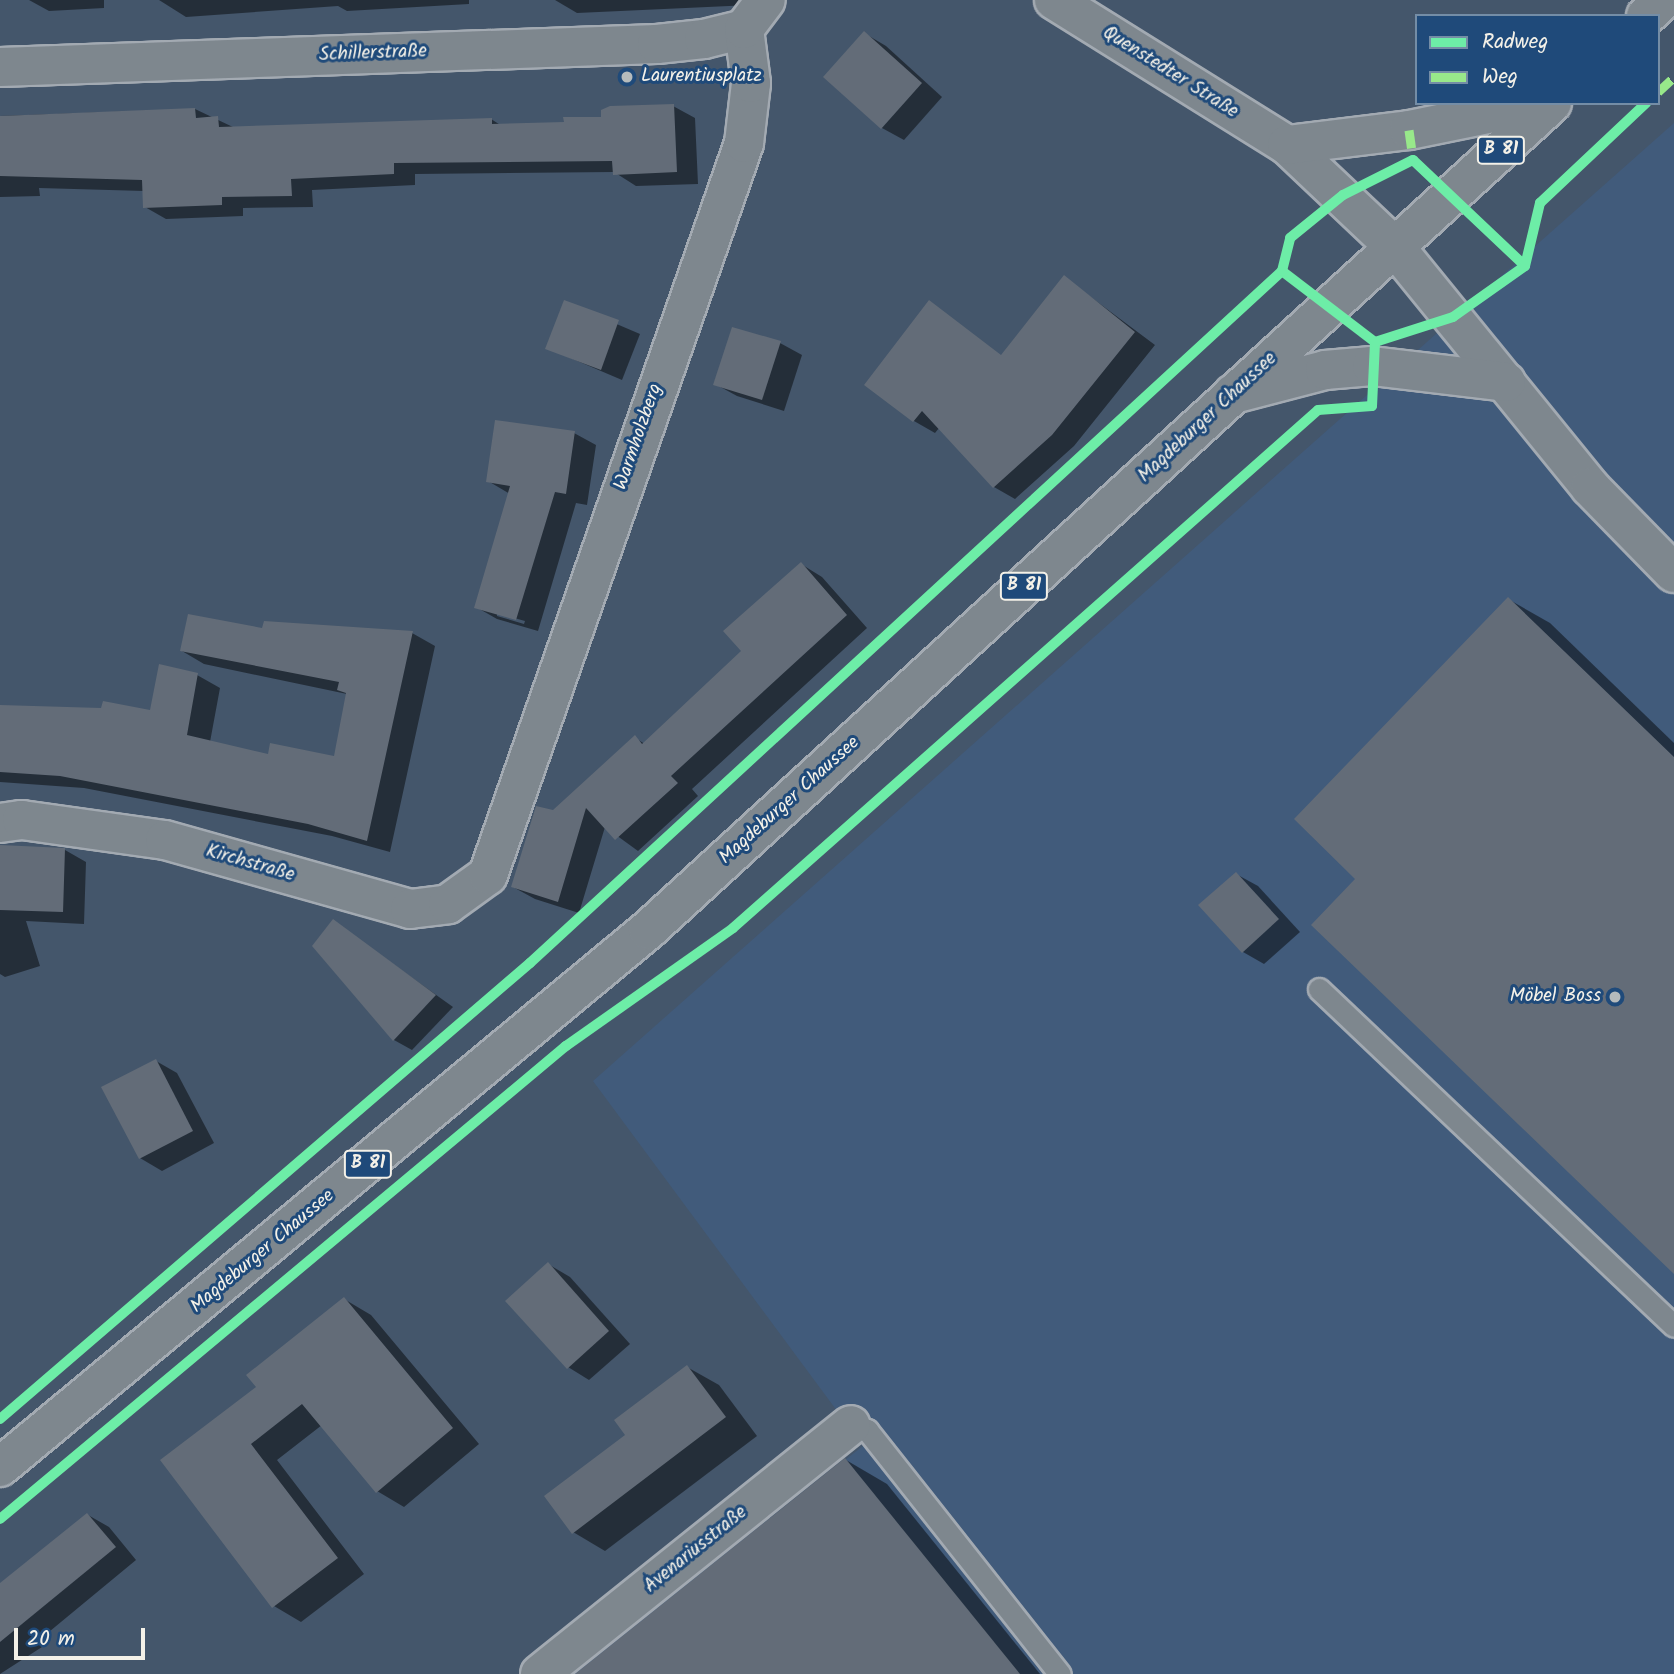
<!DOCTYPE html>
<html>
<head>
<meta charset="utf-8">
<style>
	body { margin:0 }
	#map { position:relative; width:1674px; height:1674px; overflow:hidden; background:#44566b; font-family:Kalam,sans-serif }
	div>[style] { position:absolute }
	.built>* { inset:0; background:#415b7b }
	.shadow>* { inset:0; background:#0007 }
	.building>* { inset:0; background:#636c78 }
	.roads { filter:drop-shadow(2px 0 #a3aab2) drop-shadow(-2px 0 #a3aab2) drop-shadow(0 2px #a3aab2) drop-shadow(0 -2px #a3aab2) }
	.lane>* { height:21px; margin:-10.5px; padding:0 10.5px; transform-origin:10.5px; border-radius:10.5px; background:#7e878e }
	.street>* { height:38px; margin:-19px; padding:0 19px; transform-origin:19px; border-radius:19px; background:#7e878e }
	.secondary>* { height:38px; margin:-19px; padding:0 19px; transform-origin:19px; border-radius:19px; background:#7e878e }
	.primary>* { height:38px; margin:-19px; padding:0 19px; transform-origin:19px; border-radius:19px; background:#7e878e }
	.quiet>* { height:9px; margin-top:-4.5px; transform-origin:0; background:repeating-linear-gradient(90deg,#98e88a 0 18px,transparent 0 27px) }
	.cycleway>* { height:10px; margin:-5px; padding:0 5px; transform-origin:5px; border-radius:5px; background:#6deda7 }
	.dots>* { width:19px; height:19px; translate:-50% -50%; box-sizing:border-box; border:4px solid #1f4a7a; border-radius:50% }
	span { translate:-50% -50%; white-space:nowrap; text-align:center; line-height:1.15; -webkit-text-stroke:6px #1f4a7a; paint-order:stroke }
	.shield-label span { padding:2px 5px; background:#1f4a7a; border:2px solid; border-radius:5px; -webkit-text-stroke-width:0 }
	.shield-label { font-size:18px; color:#f4f1e8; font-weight:700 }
	.street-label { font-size:19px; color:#f4f1e8 }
	.poi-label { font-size:19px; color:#f4f1e8 }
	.left { translate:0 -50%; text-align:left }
	.right { translate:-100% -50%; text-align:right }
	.legend { position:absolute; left:1415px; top:14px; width:245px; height:91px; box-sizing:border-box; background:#1f4a7a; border:2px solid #748da6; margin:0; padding:9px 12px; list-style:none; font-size:21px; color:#f4f1e8 }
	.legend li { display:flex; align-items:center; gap:14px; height:35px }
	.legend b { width:35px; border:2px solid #748da6 }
	.scale { position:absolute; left:14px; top:1628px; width:131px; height:32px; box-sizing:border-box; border:4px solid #f4f1e8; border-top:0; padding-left:9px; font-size:21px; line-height:24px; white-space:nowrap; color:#f4f1e8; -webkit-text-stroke:5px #1f4a7a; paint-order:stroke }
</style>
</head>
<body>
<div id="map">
	<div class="built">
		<i style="clip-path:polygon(1674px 123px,1674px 1674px,570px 1674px,863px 1446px,593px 1081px)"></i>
	</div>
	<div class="shadow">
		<i style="clip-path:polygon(29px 0,104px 0,104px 8px,49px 11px)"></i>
		<i style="clip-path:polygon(159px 0,469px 0,469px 4px,347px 11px,338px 6px,186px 17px)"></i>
		<i style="clip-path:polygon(555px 0,751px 0,751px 5px,577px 13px)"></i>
		<i style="clip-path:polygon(864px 33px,886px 46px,942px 97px,904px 140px,882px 128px,825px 77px)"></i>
		<i style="clip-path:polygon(673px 106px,695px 118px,698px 184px,636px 186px,614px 172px,415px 174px,415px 185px,312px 190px,313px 207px,243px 208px,243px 216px,166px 219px,145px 207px,144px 191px,39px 188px,40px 196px,0 197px,0 116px,195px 109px,235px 128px,491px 119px,502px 126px,566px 124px)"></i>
		<i style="clip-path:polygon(1064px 277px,1155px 345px,1074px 446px,1015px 499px,994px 487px,939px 428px,935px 433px,914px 421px,929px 302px,1006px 361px)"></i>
		<i style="clip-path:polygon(565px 302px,640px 334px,622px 380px,547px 348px)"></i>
		<i style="clip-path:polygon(780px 343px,802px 355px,784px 411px,737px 396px,715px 384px)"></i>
		<i style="clip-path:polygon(evenodd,574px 433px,596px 445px,587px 505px,576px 503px,538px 631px,497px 619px,476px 607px,510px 494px,488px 481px,574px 433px,497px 613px,525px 621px,524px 624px,497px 616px,497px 613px)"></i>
		<i style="clip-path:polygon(801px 564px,822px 577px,867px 628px,692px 789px,698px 796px,638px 851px,605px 827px,579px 913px,535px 899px,513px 887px,553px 812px,635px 738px,645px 744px,744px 651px)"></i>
		<i style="clip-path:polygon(1508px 599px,1550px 623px,1674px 743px,1674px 1271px,1358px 879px)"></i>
		<i style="clip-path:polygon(264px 630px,412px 633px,435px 646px,390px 852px,332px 836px,84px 788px,0 782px,0 706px,152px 712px,197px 675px,220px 688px,210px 742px,270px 756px,335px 759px,347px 694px,204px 664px,182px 651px)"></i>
		<i style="clip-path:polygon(0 848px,65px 850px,86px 862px,84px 924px,26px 921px,40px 966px,5px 977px,0 974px)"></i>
		<i style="clip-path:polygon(1236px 874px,1258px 886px,1300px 932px,1264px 964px,1243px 952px)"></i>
		<i style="clip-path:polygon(334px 922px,453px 1007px,412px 1050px,394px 1040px)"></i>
		<i style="clip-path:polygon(156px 1061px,177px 1073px,214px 1143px,162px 1171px,140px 1158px)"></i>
		<i style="clip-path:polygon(548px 1264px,570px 1277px,630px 1344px,589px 1380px,568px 1367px)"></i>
		<i style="clip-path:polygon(344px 1299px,371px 1315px,479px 1444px,404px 1507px,377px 1491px,322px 1425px,277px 1460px,364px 1574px,301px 1622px,274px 1606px,163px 1460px,258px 1388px)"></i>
		<i style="clip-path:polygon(687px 1367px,719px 1385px,757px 1436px,605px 1551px,573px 1532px,628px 1435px)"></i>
		<i style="clip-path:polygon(846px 1460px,887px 1484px,1040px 1674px,610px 1674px)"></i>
		<i style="clip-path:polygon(88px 1515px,109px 1527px,136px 1560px,38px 1641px,42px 1647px,0 1674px,0 1586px)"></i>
	</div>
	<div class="building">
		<i style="clip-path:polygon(864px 31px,922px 83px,881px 129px,823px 77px)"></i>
		<i style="clip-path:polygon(674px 104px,677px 172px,613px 175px,612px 161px,394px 163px,394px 174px,291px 179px,292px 196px,222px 197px,222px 205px,143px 208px,142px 180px,0 176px,0 116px,195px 108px,196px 118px,218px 116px,219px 127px,492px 118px,492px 124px,564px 122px,563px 117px,601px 117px,601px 110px,610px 106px)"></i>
		<i style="clip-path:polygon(1064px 275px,1135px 332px,1052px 435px,993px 488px,922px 411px,913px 422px,864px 385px,929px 300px,1001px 355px)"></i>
		<i style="clip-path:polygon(564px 300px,619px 320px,601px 370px,545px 349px)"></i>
		<i style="clip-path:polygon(732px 327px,781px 341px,762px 400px,713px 385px)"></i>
		<i style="clip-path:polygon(495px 420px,575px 431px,566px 494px,555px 492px,516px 620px,474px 608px,510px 486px,486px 482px)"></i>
		<i style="clip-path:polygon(801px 562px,847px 615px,671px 776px,678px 783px,615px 840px,586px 808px,558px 902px,511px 887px,536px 806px,553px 810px,635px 735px,642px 744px,741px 651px,723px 631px)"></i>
		<i style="clip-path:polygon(1508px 597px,1674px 757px,1674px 1274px,1311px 925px,1355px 879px,1294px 819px)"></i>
		<i style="clip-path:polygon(188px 614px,262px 628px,264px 621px,413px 631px,367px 841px,308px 824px,60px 776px,0 772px,0 705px,101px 708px,103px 701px,150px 710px,159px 664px,198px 673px,187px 735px,268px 754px,270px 743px,334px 756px,346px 693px,337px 690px,339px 682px,180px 651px)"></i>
		<i style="clip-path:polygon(0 845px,65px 848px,63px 912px,0 910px)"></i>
		<i style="clip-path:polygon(1236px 872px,1279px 919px,1242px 953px,1198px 905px)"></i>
		<i style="clip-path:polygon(333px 919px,436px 995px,393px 1041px,312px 946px)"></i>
		<i style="clip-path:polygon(156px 1059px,193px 1131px,139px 1159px,101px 1087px)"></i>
		<i style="clip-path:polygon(548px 1262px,609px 1331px,567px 1369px,505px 1301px)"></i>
		<i style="clip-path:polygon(344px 1297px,453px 1428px,376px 1493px,302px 1404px,251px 1444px,338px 1558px,272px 1608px,160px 1460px,256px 1387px,246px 1375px)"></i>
		<i style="clip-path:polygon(687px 1365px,726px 1417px,572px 1534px,544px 1496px,625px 1435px,614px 1420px)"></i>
		<i style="clip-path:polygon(845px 1458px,1020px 1674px,575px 1674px)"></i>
		<i style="clip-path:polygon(87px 1513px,116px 1547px,0 1642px,0 1583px)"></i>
	</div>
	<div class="roads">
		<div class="lane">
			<i style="left:1319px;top:989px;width:489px;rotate:43.5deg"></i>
			<i style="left:851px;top:1425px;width:17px;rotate:17deg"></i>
			<i style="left:867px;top:1430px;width:311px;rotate:51.7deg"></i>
		</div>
		<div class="street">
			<i style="left:1054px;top:0;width:274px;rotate:31.9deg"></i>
			<i style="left:1287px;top:145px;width:149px;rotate:43.4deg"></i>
			<i style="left:0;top:67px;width:657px;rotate:-2deg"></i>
			<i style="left:657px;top:44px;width:47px;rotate:-6.1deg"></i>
			<i style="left:704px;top:39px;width:41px;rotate:-14deg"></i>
			<i style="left:1287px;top:145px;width:123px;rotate:-7deg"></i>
			<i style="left:1409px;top:130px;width:136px;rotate:-11.5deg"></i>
			<i style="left:0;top:823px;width:22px;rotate:-8deg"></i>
			<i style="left:22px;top:820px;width:144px;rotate:8deg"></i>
			<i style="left:165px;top:840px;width:255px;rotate:15.7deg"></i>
			<i style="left:410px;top:909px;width:38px;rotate:-7deg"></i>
			<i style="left:448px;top:904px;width:49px;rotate:-35.9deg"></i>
			<i style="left:488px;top:875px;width:775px;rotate:-70.72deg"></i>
			<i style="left:744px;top:143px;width:60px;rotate:-83.3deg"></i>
			<i style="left:751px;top:83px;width:54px;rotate:-97.4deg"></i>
			<i style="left:744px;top:29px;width:36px;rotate:-53deg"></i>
			<i style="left:540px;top:1674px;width:398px;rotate:-38.7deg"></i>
		</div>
		<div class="secondary">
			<i style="left:1395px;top:247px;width:309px;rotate:50.9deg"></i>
			<i style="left:1590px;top:487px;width:120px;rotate:45.7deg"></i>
			<i style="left:1233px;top:394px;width:95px;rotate:-14.6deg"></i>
			<i style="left:1325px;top:370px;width:47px;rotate:-4.9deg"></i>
			<i style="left:1372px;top:366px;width:135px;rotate:6.8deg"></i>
		</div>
		<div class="primary">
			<i style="left:1646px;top:16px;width:23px;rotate:-43deg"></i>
			<i style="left:0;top:1467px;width:842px;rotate:-39.65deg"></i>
			<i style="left:648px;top:930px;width:1225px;rotate:-42.45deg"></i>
		</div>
	</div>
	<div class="quiet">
		<i style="left:1658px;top:92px;width:22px;rotate:-43deg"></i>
		<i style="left:1409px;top:130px;width:30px;rotate:82deg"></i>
	</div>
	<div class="cycleway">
		<i style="left:1282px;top:271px;width:117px;rotate:37.4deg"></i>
		<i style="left:0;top:1419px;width:699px;rotate:-40.71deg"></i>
		<i style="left:530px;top:963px;width:1022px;rotate:-42.62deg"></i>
		<i style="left:1282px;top:271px;width:34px;rotate:-76deg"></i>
		<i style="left:1290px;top:238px;width:68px;rotate:-39.1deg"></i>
		<i style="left:1343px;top:195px;width:78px;rotate:-26.6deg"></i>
		<i style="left:1413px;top:160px;width:154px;rotate:43.4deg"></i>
		<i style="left:0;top:1519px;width:738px;rotate:-39.89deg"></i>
		<i style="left:566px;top:1046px;width:204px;rotate:-35.2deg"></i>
		<i style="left:733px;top:928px;width:781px;rotate:-41.52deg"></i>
		<i style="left:1318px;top:410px;width:54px;rotate:-4.2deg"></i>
		<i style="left:1372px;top:406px;width:64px;rotate:-87.3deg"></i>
		<i style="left:1375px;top:342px;width:82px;rotate:-17.8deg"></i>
		<i style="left:1453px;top:317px;width:88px;rotate:-35.3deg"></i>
		<i style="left:1525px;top:266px;width:65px;rotate:-76.6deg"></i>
		<i style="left:1540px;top:203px;width:146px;rotate:-43.3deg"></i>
	</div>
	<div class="dots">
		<i style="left:627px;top:77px;background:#b6bbbc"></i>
		<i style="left:1615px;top:997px;background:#b6bbbc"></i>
	</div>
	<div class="shield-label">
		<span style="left:1501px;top:150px">B 81</span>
		<span style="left:1024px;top:586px">B 81</span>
		<span style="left:368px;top:1164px">B 81</span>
	</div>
	<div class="street-label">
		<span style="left:373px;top:54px;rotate:-2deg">Schillerstraße</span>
		<span style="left:1170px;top:73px;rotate:32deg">Quenstedter Straße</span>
		<span style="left:1208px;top:418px;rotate:-43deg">Magdeburger Chaussee</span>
		<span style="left:639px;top:437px;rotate:-71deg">Warmholzberg</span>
		<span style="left:790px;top:801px;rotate:-42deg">Magdeburger Chaussee</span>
		<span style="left:250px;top:864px;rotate:16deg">Kirchstraße</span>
		<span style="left:263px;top:1252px;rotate:-40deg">Magdeburger Chaussee</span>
		<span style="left:696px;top:1550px;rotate:-39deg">Avenariusstraße</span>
	</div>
	<div class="poi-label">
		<span class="left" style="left:641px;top:77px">Laurentiusplatz</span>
		<span class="right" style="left:1601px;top:997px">Möbel Boss</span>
	</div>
	<ul class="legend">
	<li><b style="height:9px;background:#6deda7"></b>Radweg</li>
	<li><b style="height:9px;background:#98e88a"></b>Weg</li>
	</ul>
	<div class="scale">20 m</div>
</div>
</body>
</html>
